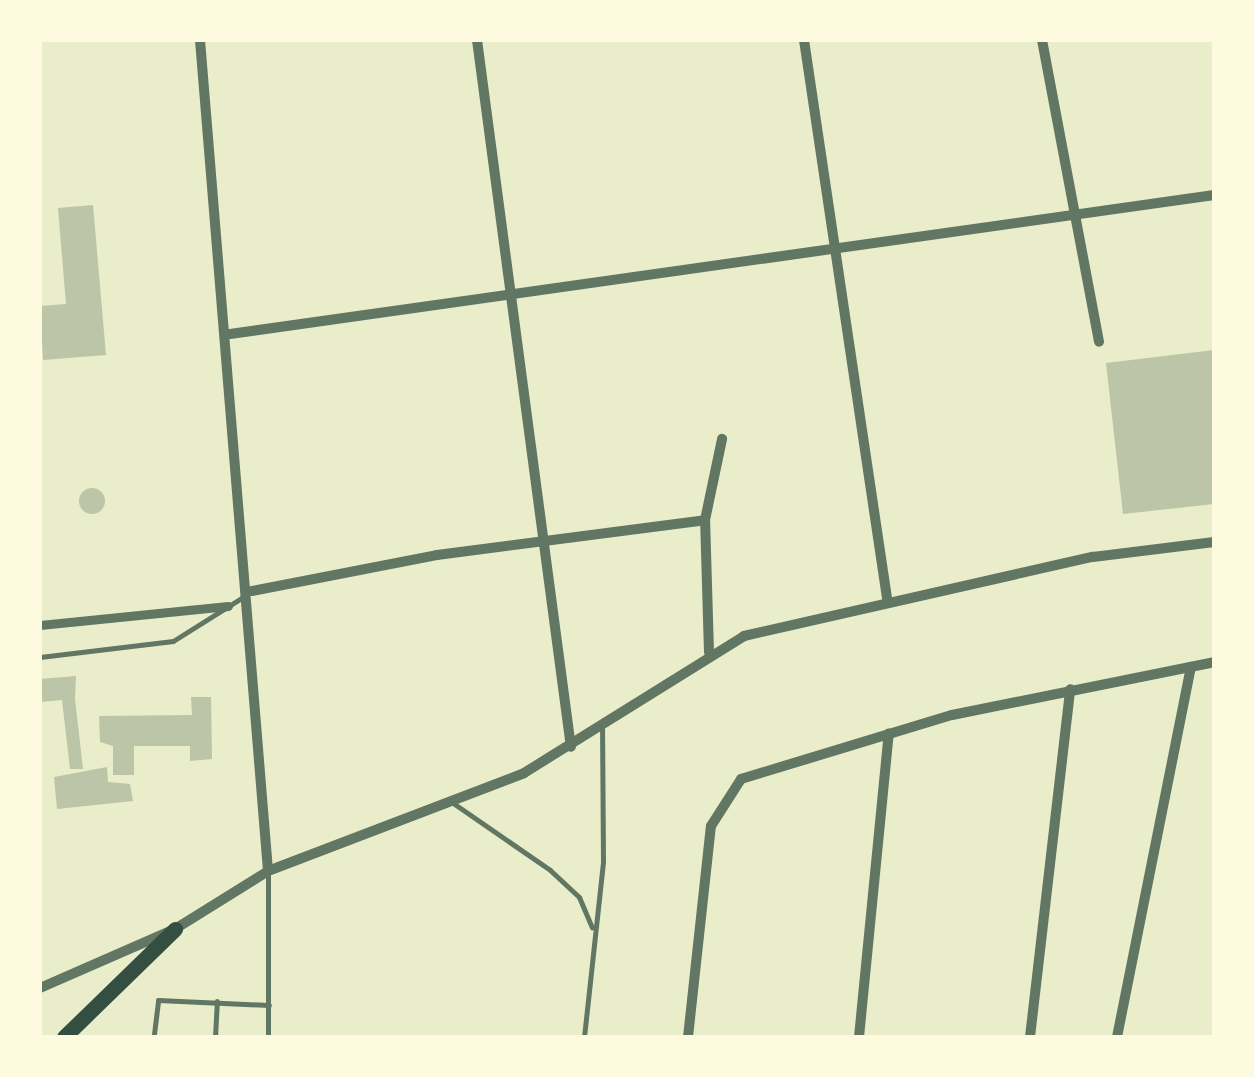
<!DOCTYPE html>
<html>
<head>
<meta charset="utf-8">
<style>
	body { margin:0 }
	#map { position:relative; width:1254px; height:1077px; overflow:hidden; background:#e9edc9; font-family:"Exo 2",sans-serif }
	div>[style] { position:absolute }
	.building>* { inset:0; background:#bcc5a7 }
	.round { border-radius:50% }
	.service>* { height:5px; margin:-2.5px; padding:0 2.5px; transform-origin:2.5px; border-radius:2.5px; background:#617663 }
	.pedestrian>* { height:9px; margin:-4.5px; padding:0 4.5px; transform-origin:4.5px; border-radius:4.5px; background:#617663 }
	.minor>* { height:10px; margin:-5px; padding:0 5px; transform-origin:5px; border-radius:5px; background:#617663 }
	.secondary>* { height:15px; margin:-7.5px; padding:0 7.5px; transform-origin:7.5px; border-radius:7.5px; background:#344e41 }
	span { translate:-50% -50%; white-space:nowrap; text-align:center; line-height:1.15; -webkit-text-stroke:9px #fefae0; paint-order:stroke }
	.frame { position:absolute; inset:0; border:42px solid #fefae0; pointer-events:none }
</style>
</head>
<body>
<div id="map">
	<div class="building">
		<i style="clip-path:polygon(93px 205px,106px 355px,43px 360px,40px 306px,66px 304px,58px 208px)"></i>
		<i style="clip-path:polygon(1214px 350px,1214px 504px,1123px 514px,1106px 363px)"></i>
		<i class="round" style="left:79px;top:488px;width:26px;height:26px"></i>
		<i style="clip-path:polygon(76px 676px,75px 699px,83px 769px,70px 769px,62px 700px,40px 702px,40px 679px)"></i>
		<i style="clip-path:polygon(191px 697px,211px 697px,212px 759px,190px 761px,190px 746px,134px 746px,134px 775px,113px 775px,113px 746px,100px 742px,99px 716px,192px 715px)"></i>
		<i style="clip-path:polygon(107px 767px,108px 782px,130px 784px,133px 801px,57px 809px,54px 777px)"></i>
	</div>
	<div class="service">
		<i style="left:40px;top:657px;width:134px;rotate:-6.9deg"></i>
		<i style="left:173px;top:641px;width:83px;rotate:-32.2deg"></i>
		<i style="left:453px;top:803px;width:118px;rotate:34.6deg"></i>
		<i style="left:550px;top:870px;width:40px;rotate:43deg"></i>
		<i style="left:579px;top:897px;width:33px;rotate:67deg"></i>
		<i style="left:154px;top:1034px;width:34px;rotate:-83deg"></i>
		<i style="left:158px;top:1000px;width:111px;rotate:2.6deg"></i>
		<i style="left:215px;top:1037px;width:36px;rotate:-87deg"></i>
		<i style="left:268px;top:1037px;width:166px;rotate:-90deg"></i>
		<i style="left:584px;top:1037px;width:176px;rotate:-83.8deg"></i>
		<i style="left:603px;top:862px;width:134px;rotate:-90.4deg"></i>
	</div>
	<div class="pedestrian">
		<i style="left:40px;top:625px;width:189px;rotate:-5.8deg"></i>
	</div>
	<div class="minor">
		<i style="left:200px;top:40px;width:834px;rotate:85.32deg"></i>
		<i style="left:477px;top:40px;width:713px;rotate:82.43deg"></i>
		<i style="left:804px;top:40px;width:564px;rotate:81.54deg"></i>
		<i style="left:1042px;top:40px;width:307px;rotate:79.3deg"></i>
		<i style="left:230px;top:334px;width:994px;rotate:-8.04deg"></i>
		<i style="left:252px;top:591px;width:188px;rotate:-11deg"></i>
		<i style="left:437px;top:555px;width:270px;rotate:-7.4deg"></i>
		<i style="left:709px;top:652px;width:132px;rotate:-91.7deg"></i>
		<i style="left:705px;top:520px;width:83px;rotate:-78.1deg"></i>
		<i style="left:40px;top:988px;width:147px;rotate:-23.6deg"></i>
		<i style="left:175px;top:929px;width:110px;rotate:-31.9deg"></i>
		<i style="left:268px;top:871px;width:274px;rotate:-20.9deg"></i>
		<i style="left:524px;top:773px;width:259px;rotate:-31.9deg"></i>
		<i style="left:744px;top:636px;width:358px;rotate:-12.8deg"></i>
		<i style="left:1093px;top:557px;width:122px;rotate:-7.1deg"></i>
		<i style="left:688px;top:1037px;width:212px;rotate:-83.8deg"></i>
		<i style="left:711px;top:826px;width:56px;rotate:-57.4deg"></i>
		<i style="left:741px;top:779px;width:220px;rotate:-16.9deg"></i>
		<i style="left:952px;top:715px;width:267px;rotate:-11.4deg"></i>
		<i style="left:859px;top:1037px;width:305px;rotate:-84.4deg"></i>
		<i style="left:1030px;top:1037px;width:350px;rotate:-83.4deg"></i>
		<i style="left:1117px;top:1037px;width:377px;rotate:-78.7deg"></i>
	</div>
	<div class="secondary">
		<i style="left:64px;top:1037px;width:155px;rotate:-44.2deg"></i>
	</div>
	<div class="frame"></div>
</div>
</body>
</html>
